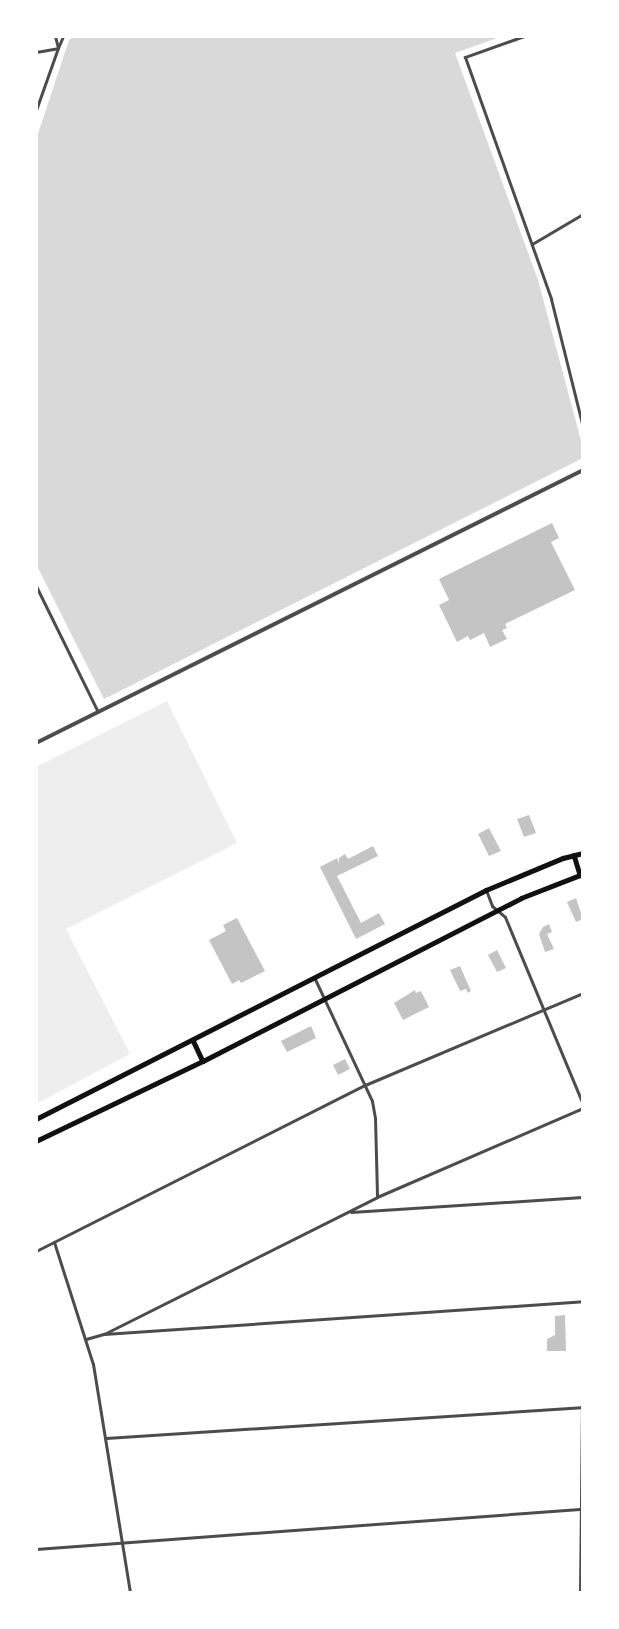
<!DOCTYPE html>
<html>
<head>
<meta charset="utf-8">
<style>
	body { margin:0 }
	#map { position:relative; width:619px; height:1629px; overflow:hidden; background:#fff; font-family:"IBM Plex Serif",serif }
	div>[style] { position:absolute }
	.green>* { inset:0; background:#eee }
	.water>* { inset:0; background:#d9d9d9 }
	.building>* { inset:0; background:#c4c4c4 }
	.minor>* { height:3px; margin:-1.5px; padding:0 1.5px; transform-origin:1.5px; border-radius:1.5px; background:#4c4c4c }
	.tertiary>* { height:4px; margin:-2px; padding:0 2px; transform-origin:2px; border-radius:2px; background:#4c4c4c }
	.secondary>* { height:4.5px; margin:-2.25px; padding:0 2.25px; transform-origin:2.25px; border-radius:2.25px; background:#111 }
	span { translate:-50% -50%; white-space:nowrap; text-align:center; line-height:1.15; -webkit-text-stroke:4.5px #fff; paint-order:stroke }
	.frame { position:absolute; inset:0; border:38px solid #fff; pointer-events:none }
</style>
</head>
<body>
<div id="map">
	<div class="green">
		<i style="clip-path:polygon(167px 701px,237px 843px,66px 929px,130px 1054px,36px 1104px,36px 767px)"></i>
	</div>
	<div class="water">
		<i style="clip-path:polygon(75px 36px,503px 36px,455px 53px,538px 280px,583px 448px,583px 458px,104px 699px,36px 564px,36px 140px,69px 40px)"></i>
	</div>
	<div class="building">
		<i style="clip-path:polygon(552px 523px,559px 538px,551px 542px,575px 590px,505px 624px,507px 628px,502px 630px,507px 639px,490px 647px,484px 633px,470px 640px,468px 636px,457px 642px,439px 605px,449px 600px,439px 579px)"></i>
		<i style="clip-path:polygon(529px 815px,536px 833px,524px 837px,517px 819px)"></i>
		<i style="clip-path:polygon(489px 828px,501px 851px,489px 856px,478px 834px)"></i>
		<i style="clip-path:polygon(373px 846px,378px 856px,337px 876px,361px 923px,379px 913px,385px 924px,356px 939px,320px 867px,337px 858px,339px 863px,339px 858px,345px 854px,348px 859px)"></i>
		<i style="clip-path:polygon(576px 898px,583px 919px,576px 922px,567px 902px)"></i>
		<i style="clip-path:polygon(237px 918px,265px 971px,241px 983px,239px 980px,232px 984px,209px 940px,226px 931px,223px 925px)"></i>
		<i style="clip-path:polygon(549px 924px,552px 932px,547px 934px,554px 949px,545px 952px,539px 934px,543px 927px)"></i>
		<i style="clip-path:polygon(497px 950px,506px 968px,497px 972px,488px 955px)"></i>
		<i style="clip-path:polygon(460px 966px,471px 991px,468px 993px,466px 989px,460px 991px,450px 970px)"></i>
		<i style="clip-path:polygon(415px 990px,416px 993px,421px 991px,429px 1007px,403px 1020px,394px 1003px)"></i>
		<i style="clip-path:polygon(311px 1026px,316px 1038px,287px 1052px,281px 1041px)"></i>
		<i style="clip-path:polygon(345px 1059px,350px 1069px,338px 1075px,333px 1065px)"></i>
		<i style="clip-path:polygon(565px 1315px,566px 1351px,547px 1351px,547px 1339px,555px 1335px,555px 1316px)"></i>
	</div>
	<div class="minor">
		<i style="left:524px;top:36px;width:63px;rotate:160.4deg"></i>
		<i style="left:465px;top:57px;width:257px;rotate:70.4deg"></i>
		<i style="left:551px;top:299px;width:132px;rotate:76deg"></i>
		<i style="left:36px;top:52px;width:22px;rotate:-10deg"></i>
		<i style="left:58px;top:48px;width:13px;rotate:-67deg"></i>
		<i style="left:36px;top:110px;width:66px;rotate:-70.5deg"></i>
		<i style="left:58px;top:48px;width:12px;rotate:-104deg"></i>
		<i style="left:532px;top:244px;width:59px;rotate:-30.5deg"></i>
		<i style="left:36px;top:586px;width:140px;rotate:63.8deg"></i>
		<i style="left:486px;top:890px;width:17px;rotate:69deg"></i>
		<i style="left:492px;top:906px;width:17px;rotate:40deg"></i>
		<i style="left:505px;top:917px;width:203px;rotate:67.4deg"></i>
		<i style="left:314px;top:977px;width:137px;rotate:64.9deg"></i>
		<i style="left:372px;top:1101px;width:17px;rotate:80deg"></i>
		<i style="left:375px;top:1118px;width:78px;rotate:88.5deg"></i>
		<i style="left:351px;top:1212px;width:232px;rotate:-3.7deg"></i>
		<i style="left:54px;top:1242px;width:128px;rotate:72.3deg"></i>
		<i style="left:93px;top:1364px;width:232px;rotate:80.8deg"></i>
		<i style="left:36px;top:1251px;width:369px;rotate:-26.8deg"></i>
		<i style="left:365px;top:1085px;width:237px;rotate:-22.9deg"></i>
		<i style="left:104px;top:1334px;width:305px;rotate:-26.6deg"></i>
		<i style="left:377px;top:1197px;width:224px;rotate:-23.4deg"></i>
		<i style="left:86px;top:1339px;width:19px;rotate:-16deg"></i>
		<i style="left:104px;top:1334px;width:480px;rotate:-3.9deg"></i>
		<i style="left:106px;top:1438px;width:476px;rotate:-3.7deg"></i>
		<i style="left:36px;top:1549px;width:545px;rotate:-4.21deg"></i>
		<i style="left:580px;top:1593px;width:310px;rotate:-89.4deg"></i>
	</div>
	<div class="tertiary">
		<i style="left:36px;top:743px;width:611px;rotate:-26.52deg"></i>
	</div>
	<div class="secondary">
		<i style="left:574px;top:855px;width:21px;rotate:73deg"></i>
		<i style="left:193px;top:1040px;width:23px;rotate:65deg"></i>
		<i style="left:36px;top:1119px;width:505px;rotate:-26.97deg"></i>
		<i style="left:486px;top:890px;width:83px;rotate:-22.6deg"></i>
		<i style="left:563px;top:858px;width:21px;rotate:-14deg"></i>
		<i style="left:36px;top:1141px;width:185px;rotate:-25.6deg"></i>
		<i style="left:203px;top:1061px;width:357px;rotate:-27.1deg"></i>
		<i style="left:521px;top:898px;width:66px;rotate:-21.2deg"></i>
	</div>
	<div class="frame"></div>
</div>
</body>
</html>
